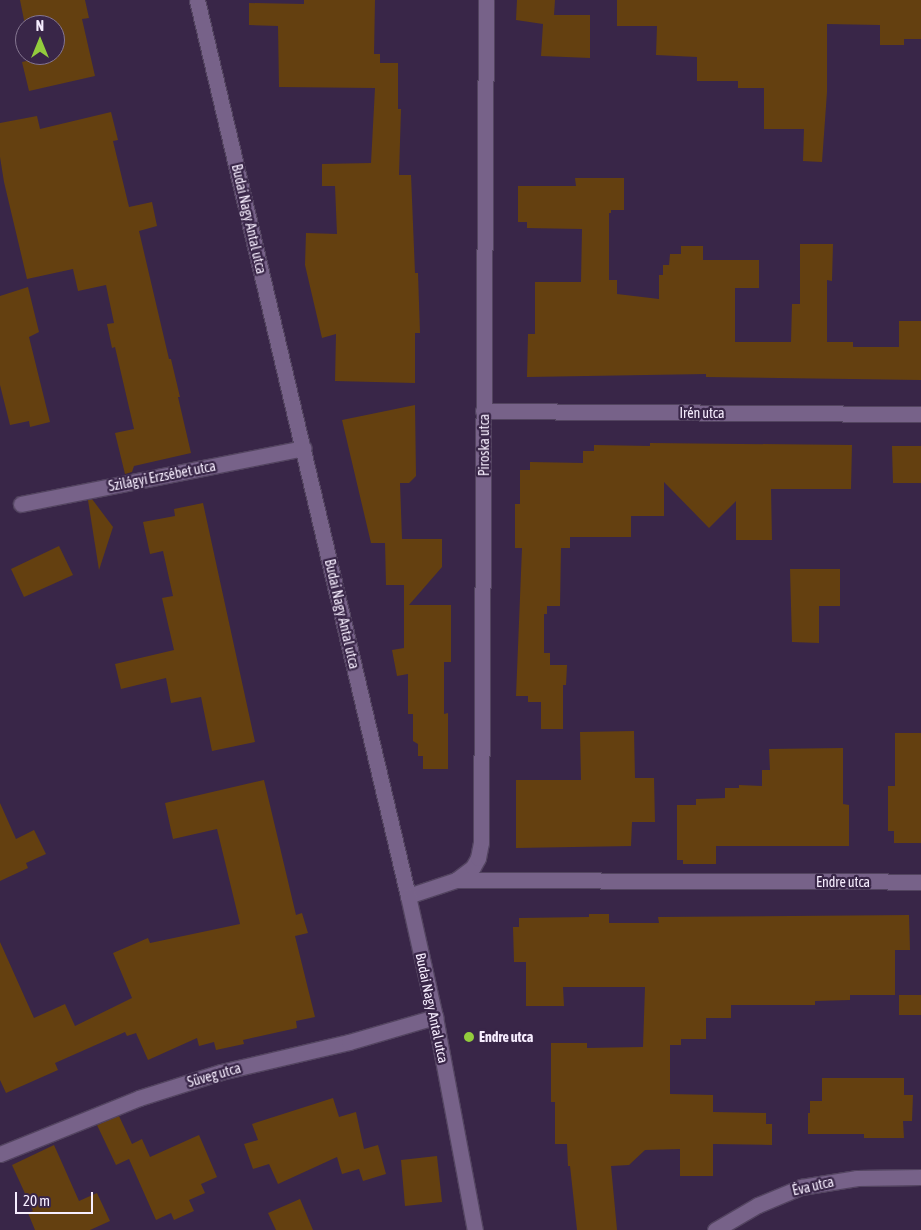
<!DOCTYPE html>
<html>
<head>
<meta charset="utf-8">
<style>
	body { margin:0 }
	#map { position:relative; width:921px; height:1230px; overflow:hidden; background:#392648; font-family:"Asap Condensed",sans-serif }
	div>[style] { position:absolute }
	.building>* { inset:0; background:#644010 }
	.roads { filter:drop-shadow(1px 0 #534460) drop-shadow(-1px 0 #534460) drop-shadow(0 1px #534460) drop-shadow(0 -1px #534460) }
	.minor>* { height:15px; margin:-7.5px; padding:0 7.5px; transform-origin:7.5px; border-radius:7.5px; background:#776289 }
	.tertiary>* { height:15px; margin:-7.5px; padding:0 7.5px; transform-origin:7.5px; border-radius:7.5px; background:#776289 }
	.dots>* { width:14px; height:14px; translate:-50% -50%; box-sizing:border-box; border:2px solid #392648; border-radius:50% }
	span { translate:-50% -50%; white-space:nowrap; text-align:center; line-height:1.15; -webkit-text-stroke:4.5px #392648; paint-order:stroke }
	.street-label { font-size:14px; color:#f6edfe }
	.poi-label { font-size:14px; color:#f6edfe; font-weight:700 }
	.left { translate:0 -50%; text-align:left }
	.north { position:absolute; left:15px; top:15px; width:50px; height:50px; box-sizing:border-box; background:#392648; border:1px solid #857691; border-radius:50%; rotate:0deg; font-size:14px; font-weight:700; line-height:20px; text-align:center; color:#f6edfe }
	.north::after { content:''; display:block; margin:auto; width:18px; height:22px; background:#93cc3d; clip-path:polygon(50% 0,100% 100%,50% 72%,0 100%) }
	.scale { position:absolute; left:15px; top:1192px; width:78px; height:22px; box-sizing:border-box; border:2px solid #f6edfe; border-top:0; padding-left:6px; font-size:15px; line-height:18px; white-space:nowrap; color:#f6edfe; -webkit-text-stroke:4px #392648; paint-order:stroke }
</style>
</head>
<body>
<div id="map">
	<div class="building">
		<i style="clip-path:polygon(20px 0,85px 0,89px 18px,82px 19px,95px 76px,29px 91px,22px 62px,31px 60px,31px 55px,55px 55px,55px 25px,25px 25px)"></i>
		<i style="clip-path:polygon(304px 0,375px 0,374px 54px,380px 54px,380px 63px,398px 63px,398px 109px,401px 109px,399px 175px,411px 175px,415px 273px,418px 273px,420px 333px,415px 333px,415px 383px,335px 381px,336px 334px,322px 338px,305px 265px,306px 233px,337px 234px,335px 186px,322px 186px,322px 164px,371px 163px,375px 88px,279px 87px,278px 26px,249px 25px,249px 3px,304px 4px)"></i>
		<i style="clip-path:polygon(517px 0,555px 0,554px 15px,590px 15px,590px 58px,541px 56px,543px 24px,516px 20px)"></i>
		<i style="clip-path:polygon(617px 0,921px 0,921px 39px,904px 39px,904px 45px,880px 45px,880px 25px,827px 24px,827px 92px,822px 162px,803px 161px,804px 129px,764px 129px,764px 88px,738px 88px,738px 81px,697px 81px,697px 57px,656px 55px,657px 26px,617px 26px)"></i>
		<i style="clip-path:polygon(111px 112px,118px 140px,113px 141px,129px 207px,152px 202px,157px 226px,139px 231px,169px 359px,171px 359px,180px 397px,178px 397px,191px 453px,134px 466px,132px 472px,125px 474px,115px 433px,134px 429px,115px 347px,112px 348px,107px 324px,114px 323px,106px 285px,78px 291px,73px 269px,27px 279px,4px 182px,0 157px,0 123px,37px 116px,40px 129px)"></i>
		<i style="clip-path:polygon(575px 178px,624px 178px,624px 210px,611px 210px,611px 213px,609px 213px,609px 280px,617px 280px,617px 294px,659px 299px,659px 275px,663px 275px,663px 265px,669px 265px,670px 254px,681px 254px,681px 246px,703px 246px,703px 260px,759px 260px,759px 288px,735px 288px,735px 342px,791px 342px,792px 304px,800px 304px,800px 244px,833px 244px,832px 281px,827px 280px,827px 342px,853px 342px,853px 347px,899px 347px,899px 321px,921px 321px,921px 380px,706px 377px,706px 374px,527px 377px,528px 334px,535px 334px,535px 282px,581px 282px,582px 229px,527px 228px,527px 222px,518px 222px,518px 186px,576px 186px)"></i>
		<i style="clip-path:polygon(28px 287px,39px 332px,29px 337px,50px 422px,30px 427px,29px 421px,10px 425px,0 385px,0 296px)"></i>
		<i style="clip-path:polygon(415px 405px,416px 476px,409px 483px,400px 483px,402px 539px,442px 539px,442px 567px,409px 605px,451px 605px,451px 662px,444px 662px,444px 714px,448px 713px,448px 769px,423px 769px,423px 756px,418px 756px,418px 744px,413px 741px,413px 714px,408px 714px,408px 674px,397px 676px,392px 650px,404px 648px,404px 585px,386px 585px,385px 543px,371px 543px,342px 420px)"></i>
		<i style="clip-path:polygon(650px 443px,852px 445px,851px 489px,771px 489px,772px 540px,736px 540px,736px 501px,709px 528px,664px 482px,664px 516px,631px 516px,631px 537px,570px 537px,570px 548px,561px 548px,560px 606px,547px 606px,547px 614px,544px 614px,544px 653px,550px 653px,550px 665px,567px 665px,566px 685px,563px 685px,563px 729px,541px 729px,541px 702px,528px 702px,528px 696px,516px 696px,522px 548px,515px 548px,515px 504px,520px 504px,520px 470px,530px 470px,530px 462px,583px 463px,583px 451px,594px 451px,594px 445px,650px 446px)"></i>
		<i style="clip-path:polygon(892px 446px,921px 446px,921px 483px,893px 483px)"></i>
		<i style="clip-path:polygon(92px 499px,113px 527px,99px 570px,88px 500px)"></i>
		<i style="clip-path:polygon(203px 503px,255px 742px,212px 751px,201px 697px,171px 703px,166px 678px,121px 689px,115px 664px,174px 650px,162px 598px,173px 596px,163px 551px,150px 554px,143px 522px,175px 516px,174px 509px)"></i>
		<i style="clip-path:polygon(59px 546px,73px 575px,24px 597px,11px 569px)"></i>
		<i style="clip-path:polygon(790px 569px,840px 569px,840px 606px,819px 606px,819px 643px,792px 642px)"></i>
		<i style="clip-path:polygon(634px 731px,635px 778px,654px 778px,655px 822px,632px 822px,631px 846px,516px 848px,516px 780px,581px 780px,580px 732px)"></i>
		<i style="clip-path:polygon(895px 733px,921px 733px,921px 843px,894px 843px,894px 831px,888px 831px,888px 786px,895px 786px)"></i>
		<i style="clip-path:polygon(843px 748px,843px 804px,849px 805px,849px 846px,716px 846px,716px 864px,683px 864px,683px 860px,677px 860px,677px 805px,696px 805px,696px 799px,725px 798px,725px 788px,739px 788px,739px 785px,762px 786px,762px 770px,770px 770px,769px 749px)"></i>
		<i style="clip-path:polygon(264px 780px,296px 915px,302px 913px,308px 933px,295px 936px,315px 1017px,296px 1021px,297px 1028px,243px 1040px,244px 1044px,216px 1050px,214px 1042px,199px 1046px,197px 1038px,148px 1060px,136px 1033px,127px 1036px,125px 1032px,55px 1063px,58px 1070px,6px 1093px,0 1080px,0 942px,34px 1018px,65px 1004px,75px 1026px,132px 998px,113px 953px,148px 938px,150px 943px,240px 924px,217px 829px,173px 839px,165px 803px)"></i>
		<i style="clip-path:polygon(0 803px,16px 839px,34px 830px,46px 854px,26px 863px,28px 868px,0 881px)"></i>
		<i style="clip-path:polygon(589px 914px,609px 914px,609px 923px,659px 923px,658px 917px,909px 915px,910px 950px,895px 950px,895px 995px,850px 995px,850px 1000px,815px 1001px,815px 1005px,731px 1005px,731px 1018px,706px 1018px,706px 1039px,681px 1039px,681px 1045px,670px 1045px,670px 1094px,713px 1095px,713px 1112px,766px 1113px,766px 1124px,772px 1124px,772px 1145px,713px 1144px,713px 1176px,680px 1176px,680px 1149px,645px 1150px,629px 1165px,611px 1166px,617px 1230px,577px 1230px,570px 1166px,568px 1166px,567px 1144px,555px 1144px,555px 1102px,551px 1102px,551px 1043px,587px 1043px,587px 1048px,643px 1047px,645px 987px,563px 987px,564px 1006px,526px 1006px,526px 962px,514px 962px,513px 927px,519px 927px,519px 918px,589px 917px)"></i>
		<i style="clip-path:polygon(899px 995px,921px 995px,921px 1015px,899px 1015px)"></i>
		<i style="clip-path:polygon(822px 1078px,904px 1078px,904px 1095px,913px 1095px,912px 1121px,903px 1121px,904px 1138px,864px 1138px,864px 1134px,808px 1134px,808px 1113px,810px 1113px,810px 1101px,822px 1101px)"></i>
		<i style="clip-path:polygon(333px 1098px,339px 1117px,356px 1112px,364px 1149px,378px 1145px,386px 1174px,363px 1181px,359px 1169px,342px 1174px,337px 1157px,278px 1184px,269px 1164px,253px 1169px,244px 1144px,258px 1140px,252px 1124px)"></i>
		<i style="clip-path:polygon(119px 1116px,132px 1144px,142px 1139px,150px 1157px,199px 1135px,217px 1177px,201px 1184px,205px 1193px,189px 1200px,194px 1211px,174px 1220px,171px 1213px,156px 1220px,129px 1159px,116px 1165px,97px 1125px)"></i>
		<i style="clip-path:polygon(54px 1145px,79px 1201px,97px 1193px,110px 1221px,90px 1230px,35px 1230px,28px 1213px,33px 1211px,12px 1165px)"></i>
		<i style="clip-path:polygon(437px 1156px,442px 1202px,405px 1206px,401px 1160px)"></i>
		<i style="clip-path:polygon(300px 1199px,313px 1230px,276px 1230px,268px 1213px)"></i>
	</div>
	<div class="roads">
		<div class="minor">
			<i style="left:483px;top:411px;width:438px;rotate:0.4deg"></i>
			<i style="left:21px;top:504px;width:288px;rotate:-11.2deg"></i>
			<i style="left:456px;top:880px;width:21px;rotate:-37deg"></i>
			<i style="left:473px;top:867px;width:10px;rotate:-61deg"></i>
			<i style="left:478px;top:858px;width:16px;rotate:-79deg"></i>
			<i style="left:481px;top:842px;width:842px;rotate:-89.66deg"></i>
			<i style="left:408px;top:896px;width:51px;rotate:-18.4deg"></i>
			<i style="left:456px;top:880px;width:465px;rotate:0.2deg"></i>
			<i style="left:0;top:1154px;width:150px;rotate:-21.9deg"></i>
			<i style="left:139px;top:1098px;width:86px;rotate:-17.6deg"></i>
			<i style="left:221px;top:1072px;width:131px;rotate:-13.2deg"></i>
			<i style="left:349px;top:1042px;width:90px;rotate:-16.2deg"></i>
			<i style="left:715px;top:1230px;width:50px;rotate:-30.2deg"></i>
			<i style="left:758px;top:1205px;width:47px;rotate:-22.7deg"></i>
			<i style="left:801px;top:1187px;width:57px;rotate:-9.1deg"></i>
			<i style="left:857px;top:1178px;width:64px;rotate:-0.9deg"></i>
		</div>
		<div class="tertiary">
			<i style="left:197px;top:0;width:921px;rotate:76.75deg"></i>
			<i style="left:408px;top:896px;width:124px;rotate:77.4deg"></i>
			<i style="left:435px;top:1017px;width:217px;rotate:79.4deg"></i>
		</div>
	</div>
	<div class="dots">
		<i style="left:469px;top:1037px;background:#93cc3d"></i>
	</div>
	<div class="street-label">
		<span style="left:249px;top:219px;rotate:77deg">Budai Nagy Antal utca</span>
		<span style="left:702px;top:413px">Irén utca</span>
		<span style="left:484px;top:445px;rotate:-90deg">Piroska utca</span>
		<span style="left:162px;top:476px;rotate:-11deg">Szilágyi Erzsébet utca</span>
		<span style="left:342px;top:614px;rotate:77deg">Budai Nagy Antal utca</span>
		<span style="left:843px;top:882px">Endre utca</span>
		<span style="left:432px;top:1008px;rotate:78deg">Budai Nagy Antal utca</span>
		<span style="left:214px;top:1075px;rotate:-16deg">Süveg utca</span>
		<span style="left:813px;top:1186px;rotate:-13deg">Éva utca</span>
	</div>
	<div class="poi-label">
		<span class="left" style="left:479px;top:1037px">Endre utca</span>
	</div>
	<div class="north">N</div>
	<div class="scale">20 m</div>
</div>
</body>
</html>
